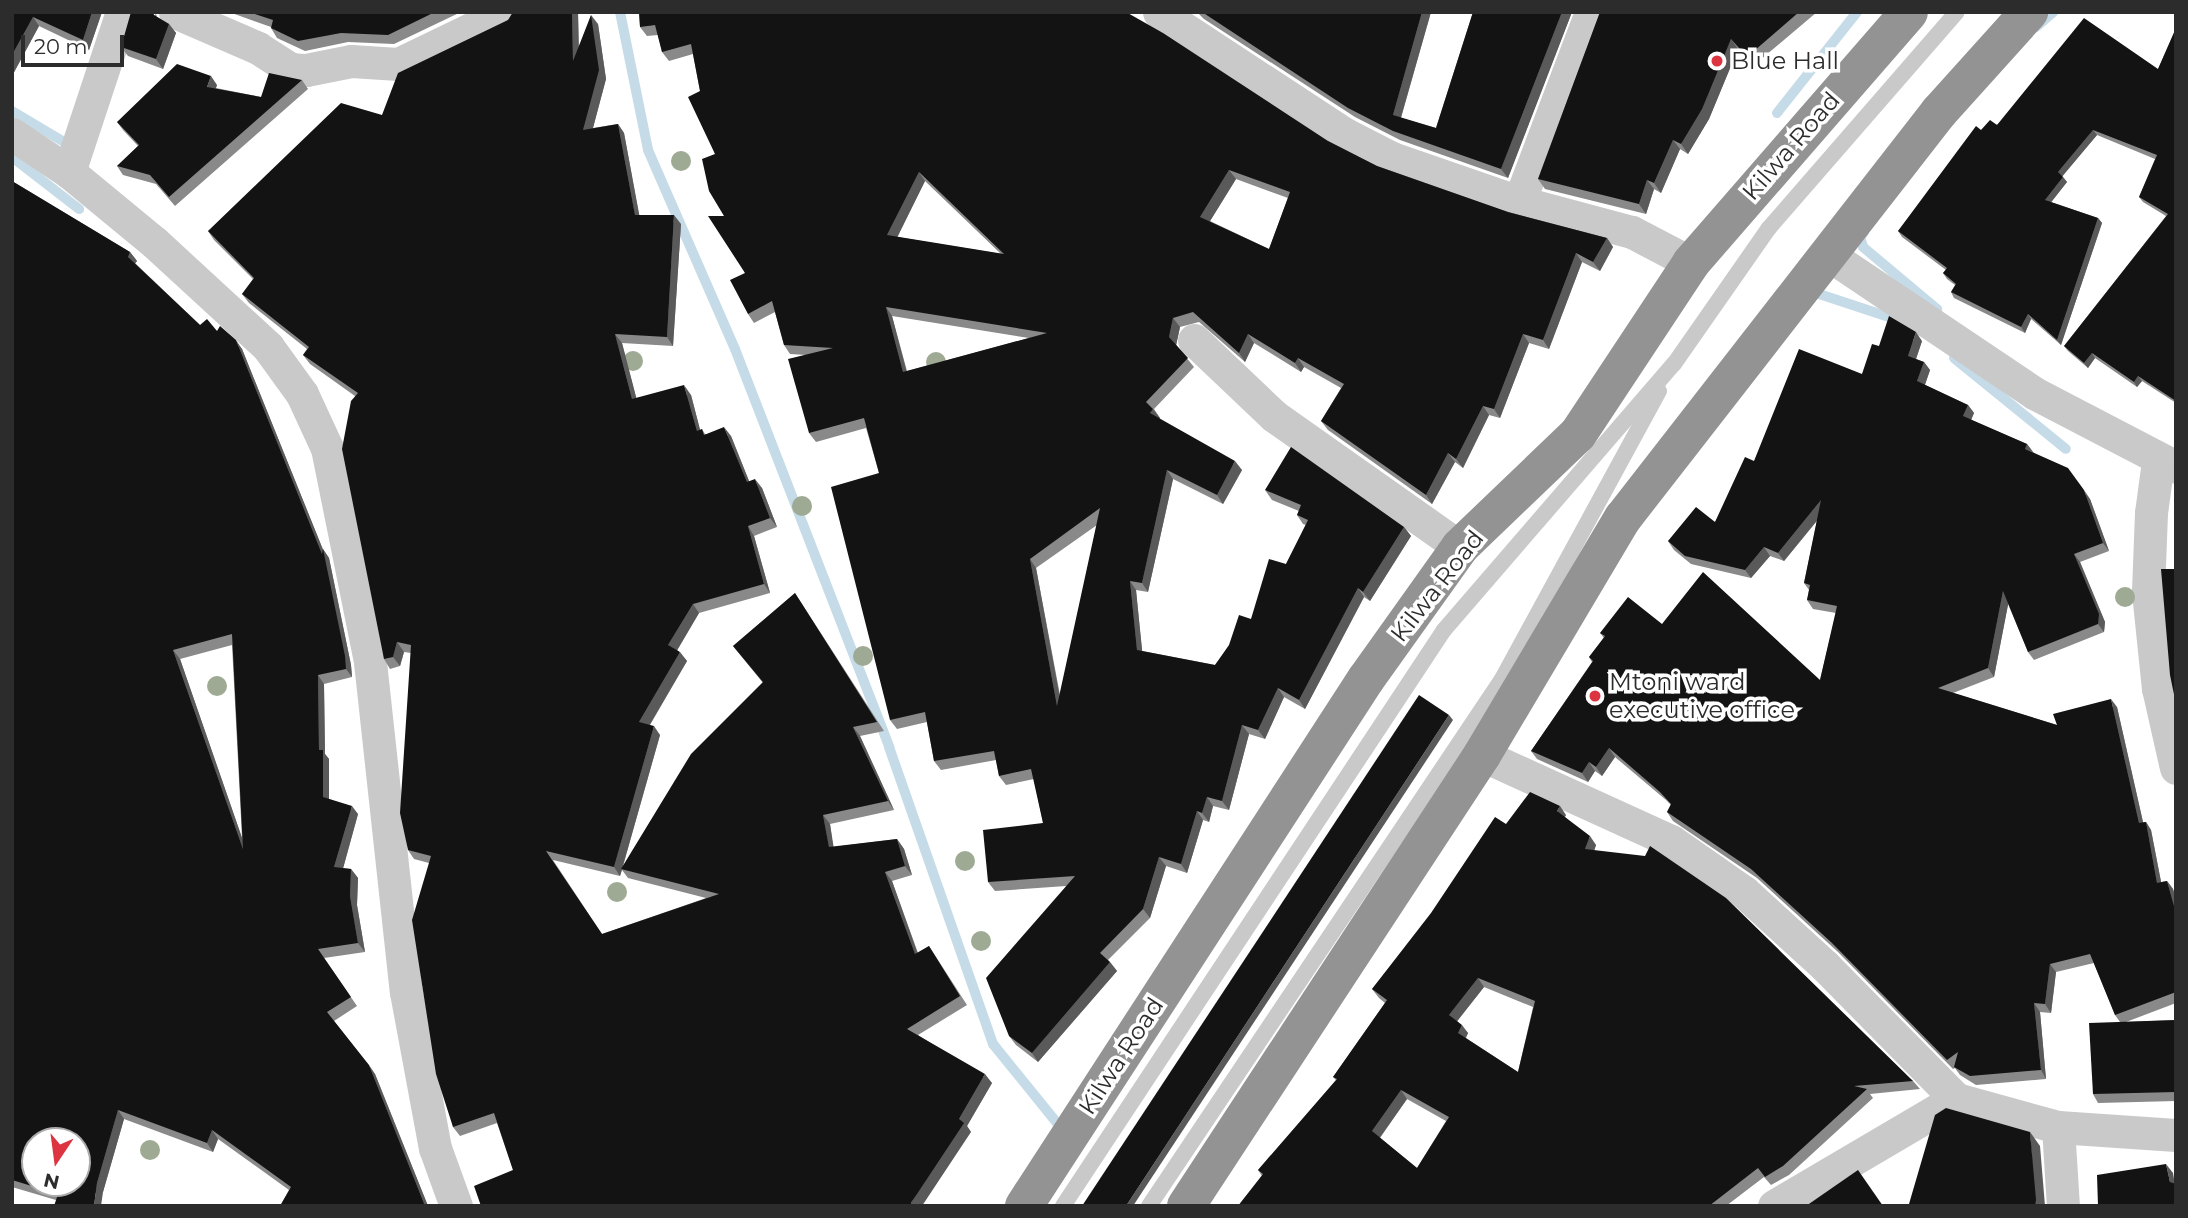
<!DOCTYPE html>
<html>
<head>
<meta charset="utf-8">
<style>
	body { margin:0 }
	#map { position:relative; width:2188px; height:1218px; overflow:hidden; background:#fff; font-family:Montserrat,sans-serif }
	div>[style] { position:absolute }
	.stream>* { height:10px; margin:-5px; padding:0 5px; transform-origin:5px; border-radius:5px; background:#c6dbe8 }
	.lane>* { height:16px; margin:-8px; padding:0 8px; transform-origin:8px; border-radius:8px; background:#c9c9c9 }
	.street>* { height:33px; margin:-16.5px; padding:0 16.5px; transform-origin:16.5px; border-radius:16.5px; background:#c9c9c9 }
	.highway>* { height:38px; margin:-19px; padding:0 19px; transform-origin:19px; border-radius:19px; background:#939393 }
	.trees>* { width:20px; height:20px; margin:-10px; border-radius:50%; background:#9eaa94 }
	.wall>* { inset:0; background:#898989 }
	.shaded-wall>* { inset:0; background:#5a5a5a }
	.building>* { inset:0; background:#131313 }
	.dots>* { width:19px; height:19px; translate:-50% -50%; box-sizing:border-box; border:4px solid #fff; border-radius:50% }
	span { translate:-50% -50%; white-space:nowrap; text-align:center; line-height:1.15; -webkit-text-stroke:7px #fff; paint-order:stroke }
	.poi-label { font-size:24px; color:#2c2c2c }
	.left { translate:0 -50%; text-align:left }
	.street-label { font-size:24px; color:#2c2c2c }
	.frame { position:absolute; inset:0; border:14px solid #2c2c2c; pointer-events:none }
	.north { position:absolute; left:21px; top:1127px; width:70px; height:70px; box-sizing:border-box; background:#fff; border:2px solid #ababab; border-radius:50%; rotate:193deg; font-size:19px; font-weight:700; line-height:28px; text-align:center; color:#2c2c2c }
	.north::after { content:''; display:block; margin:auto; width:24px; height:32px; background:#dc3541; clip-path:polygon(50% 0,100% 100%,50% 72%,0 100%) }
	.scale { position:absolute; left:21px; top:35px; width:103px; height:32px; box-sizing:border-box; border:4px solid #2c2c2c; border-top:0; padding-left:9px; font-size:21px; line-height:24px; white-space:nowrap; color:#2c2c2c; -webkit-text-stroke:5px #fff; paint-order:stroke }
</style>
</head>
<body>
<div id="map">
	<div class="stream">
		<i style="left:620px;top:12px;width:141px;rotate:78.5deg"></i>
		<i style="left:648px;top:150px;width:217px;rotate:66.4deg"></i>
		<i style="left:735px;top:349px;width:427px;rotate:68.8deg"></i>
		<i style="left:889px;top:747px;width:315px;rotate:70.7deg"></i>
		<i style="left:993px;top:1044px;width:102px;rotate:51deg"></i>
		<i style="left:2036px;top:27px;width:23px;rotate:-41deg"></i>
		<i style="left:12px;top:111px;width:66px;rotate:30.8deg"></i>
		<i style="left:1777px;top:113px;width:129px;rotate:-51.6deg"></i>
		<i style="left:12px;top:157px;width:85px;rotate:37.8deg"></i>
		<i style="left:1864px;top:232px;width:6px;rotate:129deg"></i>
		<i style="left:1860px;top:237px;width:10px;rotate:73deg"></i>
		<i style="left:1863px;top:247px;width:97px;rotate:40deg"></i>
		<i style="left:1810px;top:291px;width:99px;rotate:18.3deg"></i>
		<i style="left:1954px;top:358px;width:144px;rotate:39.1deg"></i>
	</div>
	<div class="lane">
		<i style="left:1063px;top:1206px;width:691px;rotate:-56.52deg"></i>
		<i style="left:1444px;top:630px;width:352px;rotate:-49.2deg"></i>
		<i style="left:1674px;top:364px;width:166px;rotate:-55.1deg"></i>
		<i style="left:1769px;top:228px;width:286px;rotate:-49deg"></i>
		<i style="left:1149px;top:1206px;width:634px;rotate:-56.18deg"></i>
		<i style="left:1502px;top:679px;width:328px;rotate:-61.4deg"></i>
	</div>
	<div class="street">
		<i style="left:175px;top:12px;width:90px;rotate:23.4deg"></i>
		<i style="left:258px;top:48px;width:38px;rotate:33deg"></i>
		<i style="left:290px;top:69px;width:16px;rotate:4deg"></i>
		<i style="left:306px;top:70px;width:46px;rotate:-11.3deg"></i>
		<i style="left:351px;top:61px;width:47px;rotate:3.7deg"></i>
		<i style="left:398px;top:64px;width:120px;rotate:-25.7deg"></i>
		<i style="left:1159px;top:12px;width:222px;rotate:33.3deg"></i>
		<i style="left:1345px;top:134px;width:53px;rotate:27.1deg"></i>
		<i style="left:1392px;top:158px;width:134px;rotate:19.1deg"></i>
		<i style="left:1519px;top:202px;width:117px;rotate:14.9deg"></i>
		<i style="left:1632px;top:232px;width:67px;rotate:27.7deg"></i>
		<i style="left:12px;top:134px;width:69px;rotate:33.7deg"></i>
		<i style="left:69px;top:172px;width:110px;rotate:39.5deg"></i>
		<i style="left:154px;top:242px;width:155px;rotate:42.6deg"></i>
		<i style="left:268px;top:347px;width:58px;rotate:54.1deg"></i>
		<i style="left:302px;top:394px;width:60px;rotate:65.2deg"></i>
		<i style="left:327px;top:448px;width:218px;rotate:78.6deg"></i>
		<i style="left:370px;top:662px;width:332px;rotate:83.8deg"></i>
		<i style="left:406px;top:992px;width:159px;rotate:79.5deg"></i>
		<i style="left:435px;top:1148px;width:62px;rotate:70.1deg"></i>
		<i style="left:69px;top:172px;width:169px;rotate:-71.7deg"></i>
		<i style="left:1519px;top:202px;width:203px;rotate:-69.2deg"></i>
		<i style="left:1826px;top:253px;width:251px;rotate:33.9deg"></i>
		<i style="left:2034px;top:393px;width:160px;rotate:27.5deg"></i>
		<i style="left:1194px;top:340px;width:110px;rotate:43.5deg"></i>
		<i style="left:1274px;top:416px;width:228px;rotate:35.2deg"></i>
		<i style="left:2158px;top:461px;width:52px;rotate:97.7deg"></i>
		<i style="left:2151px;top:513px;width:79px;rotate:92.2deg"></i>
		<i style="left:2148px;top:592px;width:97px;rotate:84.1deg"></i>
		<i style="left:2158px;top:688px;width:82px;rotate:77.3deg"></i>
		<i style="left:1482px;top:755px;width:208px;rotate:24.5deg"></i>
		<i style="left:1671px;top:841px;width:89px;rotate:34.9deg"></i>
		<i style="left:1744px;top:892px;width:110px;rotate:42.4deg"></i>
		<i style="left:1825px;top:966px;width:187px;rotate:45.4deg"></i>
		<i style="left:1956px;top:1099px;width:106px;rotate:15.4deg"></i>
		<i style="left:2058px;top:1127px;width:118px;rotate:3.9deg"></i>
		<i style="left:2058px;top:1127px;width:79px;rotate:86.4deg"></i>
		<i style="left:1774px;top:1206px;width:211px;rotate:-30.5deg"></i>
	</div>
	<div class="highway">
		<i style="left:1024px;top:1206px;width:628px;rotate:-57.02deg"></i>
		<i style="left:1366px;top:679px;width:162px;rotate:-54.5deg"></i>
		<i style="left:1460px;top:547px;width:163px;rotate:-43.8deg"></i>
		<i style="left:1578px;top:434px;width:205px;rotate:-56.5deg"></i>
		<i style="left:1691px;top:263px;width:332px;rotate:-49deg"></i>
		<i style="left:1186px;top:1206px;width:539px;rotate:-56.72deg"></i>
		<i style="left:1482px;top:755px;width:276px;rotate:-59.3deg"></i>
		<i style="left:1623px;top:518px;width:514px;rotate:-52.11deg"></i>
		<i style="left:1939px;top:112px;width:135px;rotate:-48deg"></i>
	</div>
	<div class="trees">
		<i style="left:681px;top:161px"></i>
		<i style="left:633px;top:361px"></i>
		<i style="left:936px;top:362px"></i>
		<i style="left:802px;top:506px"></i>
		<i style="left:2125px;top:597px"></i>
		<i style="left:863px;top:656px"></i>
		<i style="left:217px;top:686px"></i>
		<i style="left:965px;top:861px"></i>
		<i style="left:617px;top:892px"></i>
		<i style="left:981px;top:941px"></i>
		<i style="left:150px;top:1150px"></i>
	</div>
	<div class="wall">
		<i style="clip-path:polygon(12px 12px,102px 12px,89px 50px,39px 26px,12px 76px)"></i>
		<i style="clip-path:polygon(229px 12px,461px 12px,394px 44px,348px 42px,305px 51px,277px 38px,271px 28px,271px 27px)"></i>
		<i style="clip-path:polygon(evenodd,578px 12px,579px 46px,598px 24px,606px 79px,593px 128px,618px 124px,624px 133px,639px 215px,681px 224px,673px 346px,622px 343px,636px 398px,691px 395px,700px 430px,702px 429px,705px 434px,731px 436px,749px 481px,762px 488px,777px 527px,754px 536px,770px 593px,699px 613px,677px 650px,687px 661px,650px 725px,660px 735px,623px 866px,763px 683px,733px 646px,795px 593px,884px 731px,860px 736px,894px 810px,830px 824px,833px 847px,897px 839px,904px 849px,912px 875px,892px 881px,918px 953px,929px 946px,967px 1005px,918px 1035px,992px 1083px,967px 1126px,971px 1132px,513px 1170px,497px 1123px,460px 1136px,453px 1127px,429px 863px,414px 859px,408px 850px,411px 653px,404px 652px,400px 666px,390px 669px,384px 659px,355px 396px,310px 364px,303px 355px,307px 349px,249px 303px,242px 294px,253px 279px,214px 240px,208px 231px,382px 115px,508px 20px,578px 12px,553px 860px,620px 876px,622px 870px,628px 878px,706px 898px,602px 934px,553px 860px)"></i>
		<i style="clip-path:polygon(evenodd,639px 12px,1328px 141px,1377px 166px,1508px 212px,1607px 238px,1613px 247px,1600px 271px,1582px 262px,1549px 349px,1529px 343px,1500px 418px,1489px 415px,1463px 468px,1455px 462px,1432px 504px,1328px 430px,1321px 421px,1341px 388px,1304px 367px,1301px 372px,1254px 343px,1245px 362px,1199px 322px,1180px 327px,1176px 345px,1194px 367px,1154px 409px,1160px 418px,1159px 419px,1242px 470px,1223px 504px,1173px 479px,1148px 592px,1136px 590px,1142px 651px,1215px 665px,1251px 619px,1286px 564px,1306px 525px,1303px 524px,1297px 515px,1299px 511px,1272px 500px,1265px 490px,1404px 527px,1411px 536px,1370px 601px,1364px 597px,1305px 709px,1284px 697px,1265px 739px,1249px 734px,1229px 810px,1213px 806px,1209px 822px,1203px 820px,1187px 873px,1166px 866px,1150px 918px,1108px 960px,1117px 971px,1038px 1062px,1016px 1045px,1009px 1036px,1066px 886px,995px 891px,988px 882px,1043px 823px,1034px 779px,1006px 785px,999px 776px,996px 760px,941px 770px,934px 761px,927px 722px,897px 729px,890px 720px,879px 473px,866px 428px,816px 442px,809px 433px,806px 355px,790px 354px,784px 345px,775px 312px,754px 323px,748px 314px,745px 273px,724px 216px,715px 154px,700px 91px,693px 54px,669px 61px,662px 52px,658px 35px,647px 36px,640px 27px,639px 12px,1236px 179px,1288px 198px,1269px 249px,1210px 221px,1236px 179px,639px 12px,925px 181px,1001px 254px,897px 237px,925px 181px,639px 12px,892px 316px,1029px 338px,907px 371px,892px 316px,639px 12px,1097px 525px,1060px 695px,1036px 568px,1097px 525px)"></i>
		<i style="clip-path:polygon(1197px 12px,1431px 12px,1401px 118px,1436px 128px,1473px 12px,1572px 12px,1508px 178px,1400px 140px,1355px 117px,1204px 19px)"></i>
		<i style="clip-path:polygon(1600px 12px,1817px 12px,1753px 66px,1738px 49px,1709px 119px,1688px 154px,1680px 149px,1661px 193px,1654px 189px,1646px 214px,1545px 189px,1538px 179px)"></i>
		<i style="clip-path:polygon(156px 14px,157px 17px,169px 24px,176px 33px,163px 69px,128px 56px,121px 47px)"></i>
		<i style="clip-path:polygon(2176px 28px,2176px 403px,2142px 381px,2137px 387px,2095px 358px,2088px 368px,2068px 351px,2064px 346px,2166px 216px,2143px 202px,2139px 197px,2155px 159px,2097px 135px,2062px 176px,2067px 182px,2051px 202px,2098px 218px,2102px 223px,2061px 345px,2031px 319px,2025px 333px,1954px 298px,1951px 292px,1955px 285px,1947px 279px,1943px 273px,1946px 270px,1902px 237px,1898px 231px,1981px 130px,2158px 69px)"></i>
		<i style="clip-path:polygon(302px 80px,308px 89px,175px 206px,156px 184px,123px 175px,117px 166px,138px 146px,123px 130px,117px 122px,217px 85px,216px 88px,261px 97px)"></i>
		<i style="clip-path:polygon(evenodd,12px 181px,130px 252px,137px 261px,135px 263px,200px 325px,217px 331px,242px 349px,323px 550px,323px 549px,329px 558px,351px 665px,352px 677px,324px 684px,325px 754px,329px 759px,329px 799px,358px 814px,343px 868px,351px 869px,358px 878px,357px 905px,365px 952px,324px 958px,357px 1006px,334px 1021px,375px 1074px,428px 1206px,280px 1206px,289px 1190px,218px 1139px,213px 1152px,124px 1119px,103px 1192px,56px 1200px,12px 1187px,12px 181px,232px 645px,242px 838px,180px 659px,232px 645px)"></i>
		<i style="clip-path:polygon(1922px 341px,1916px 359px,1924px 362px,1930px 370px,1925px 385px,1968px 405px,1974px 413px,1971px 420px,2027px 444px,2033px 452px,2090px 499px,2109px 551px,2080px 562px,2105px 622px,2104px 632px,2034px 660px,2028px 652px,2008px 604px,1994px 677px,1953px 693px,2057px 725px,2117px 707px,2143px 822px,2146px 822px,2151px 830px,2161px 882px,2167px 881px,2173px 889px,2176px 899px,2176px 1003px,2126px 1022px,2176px 1020px,2176px 1101px,2098px 1103px,2093px 1094px,2120px 1022px,2115px 1015px,2094px 963px,2056px 972px,2051px 1013px,2040px 1012px,2046px 1079px,1976px 1085px,1960px 1075px,1955px 1068px,1953px 1069px,1838px 952px,1757px 878px,1673px 821px,1667px 812px,1671px 805px,1666px 800px,1615px 757px,1602px 776px,1595px 771px,1588px 782px,1537px 759px,1531px 751px,1592px 662px,1589px 657px,1604px 638px,1600px 633px,1662px 624px,1820px 680px,1836px 613px,1813px 609px,1807px 600px,1809px 590px,1804px 583px,1817px 521px,1784px 561px,1770px 556px,1751px 578px,1691px 564px,1674px 550px,1668px 541px,1715px 522px,1754px 461px,1862px 374px,1879px 346px)"></i>
		<i style="clip-path:polygon(evenodd,1566px 815px,1565px 817px,1596px 845px,1594px 850px,1913px 1081px,1920px 1089px,1870px 1094px,1873px 1098px,1789px 1175px,1771px 1185px,1764px 1177px,1726px 1206px,1238px 1206px,1262px 1176px,1258px 1170px,1336px 1080px,1333px 1077px,1385px 1003px,1379px 998px,1372px 989px,1506px 824px,1566px 815px,1484px 987px,1533px 1007px,1518px 1072px,1466px 1038px,1468px 1033px,1457px 1021px,1484px 987px,1566px 815px,1407px 1099px,1446px 1121px,1417px 1168px,1380px 1138px,1407px 1099px)"></i>
	</div>
	<div class="shaded-wall">
		<i style="clip-path:polygon(92px 12px,102px 12px,89px 50px,83px 40px)"></i>
		<i style="clip-path:polygon(572px 12px,578px 12px,579px 70px,573px 61px)"></i>
		<i style="clip-path:polygon(1422px 12px,1431px 12px,1399px 124px,1393px 115px)"></i>
		<i style="clip-path:polygon(1562px 12px,1572px 12px,1508px 178px,1501px 169px)"></i>
		<i style="clip-path:polygon(591px 15px,598px 24px,606px 79px,590px 139px,583px 130px)"></i>
		<i style="clip-path:polygon(33px 17px,39px 26px,12px 76px,12px 55px)"></i>
		<i style="clip-path:polygon(169px 24px,176px 33px,163px 69px,156px 59px)"></i>
		<i style="clip-path:polygon(1731px 39px,1738px 49px,1709px 119px,1688px 154px,1681px 144px)"></i>
		<i style="clip-path:polygon(211px 76px,217px 85px,213px 96px,207px 87px)"></i>
		<i style="clip-path:polygon(618px 124px,624px 133px,641px 224px,635px 215px)"></i>
		<i style="clip-path:polygon(2093px 130px,2097px 135px,2061px 178px,2058px 172px)"></i>
		<i style="clip-path:polygon(1673px 140px,1680px 149px,1661px 193px,1654px 183px)"></i>
		<i style="clip-path:polygon(1229px 170px,1236px 179px,1207px 226px,1200px 217px)"></i>
		<i style="clip-path:polygon(919px 172px,925px 181px,894px 244px,887px 235px)"></i>
		<i style="clip-path:polygon(2063px 177px,2067px 182px,2049px 205px,2045px 200px)"></i>
		<i style="clip-path:polygon(1647px 180px,1654px 189px,1646px 214px,1639px 204px)"></i>
		<i style="clip-path:polygon(674px 215px,681px 224px,673px 346px,667px 337px)"></i>
		<i style="clip-path:polygon(2098px 218px,2102px 223px,2061px 345px,2057px 340px)"></i>
		<i style="clip-path:polygon(1607px 238px,1613px 247px,1600px 271px,1593px 262px)"></i>
		<i style="clip-path:polygon(130px 252px,137px 261px,134px 265px,128px 257px)"></i>
		<i style="clip-path:polygon(1576px 253px,1582px 262px,1549px 349px,1543px 340px)"></i>
		<i style="clip-path:polygon(886px 307px,892px 316px,909px 381px,903px 372px)"></i>
		<i style="clip-path:polygon(2028px 314px,2031px 319px,2025px 333px,2021px 327px)"></i>
		<i style="clip-path:polygon(1173px 318px,1180px 327px,1176px 346px,1169px 337px)"></i>
		<i style="clip-path:polygon(1916px 332px,1922px 341px,1914px 365px,1908px 356px)"></i>
		<i style="clip-path:polygon(615px 334px,622px 343px,639px 408px,632px 399px)"></i>
		<i style="clip-path:polygon(1248px 334px,1254px 343px,1245px 362px,1239px 353px)"></i>
		<i style="clip-path:polygon(1523px 334px,1529px 343px,1500px 418px,1494px 409px)"></i>
		<i style="clip-path:polygon(236px 340px,242px 349px,324px 552px,323px 549px,329px 558px,351px 665px,352px 677px,346px 669px,322px 554px)"></i>
		<i style="clip-path:polygon(2092px 353px,2095px 358px,2088px 368px,2084px 363px)"></i>
		<i style="clip-path:polygon(1298px 358px,1304px 367px,1301px 372px,1295px 363px)"></i>
		<i style="clip-path:polygon(1924px 362px,1930px 370px,1923px 390px,1917px 381px)"></i>
		<i style="clip-path:polygon(2138px 376px,2142px 381px,2137px 387px,2134px 382px)"></i>
		<i style="clip-path:polygon(684px 385px,691px 395px,703px 441px,697px 431px)"></i>
		<i style="clip-path:polygon(1968px 405px,1974px 413px,1969px 425px,1963px 416px)"></i>
		<i style="clip-path:polygon(1483px 406px,1489px 415px,1463px 468px,1456px 459px)"></i>
		<i style="clip-path:polygon(1153px 409px,1160px 418px,1156px 422px,1150px 413px)"></i>
		<i style="clip-path:polygon(724px 427px,731px 436px,753px 491px,747px 482px)"></i>
		<i style="clip-path:polygon(2027px 444px,2033px 452px,2025px 449px)"></i>
		<i style="clip-path:polygon(1448px 453px,1455px 462px,1432px 504px,1426px 495px)"></i>
		<i style="clip-path:polygon(1235px 461px,1242px 470px,1223px 504px,1217px 495px)"></i>
		<i style="clip-path:polygon(1167px 470px,1173px 479px,1148px 592px,1142px 583px)"></i>
		<i style="clip-path:polygon(755px 479px,762px 488px,777px 527px,770px 518px)"></i>
		<i style="clip-path:polygon(2084px 490px,2090px 499px,2109px 551px,2103px 543px)"></i>
		<i style="clip-path:polygon(1821px 500px,1827px 508px,1784px 561px,1778px 553px)"></i>
		<i style="clip-path:polygon(748px 526px,754px 536px,770px 593px,764px 584px)"></i>
		<i style="clip-path:polygon(1404px 527px,1411px 536px,1370px 601px,1363px 592px)"></i>
		<i style="clip-path:polygon(1764px 547px,1770px 556px,1751px 578px,1745px 570px)"></i>
		<i style="clip-path:polygon(2074px 554px,2080px 562px,2105px 622px,2104px 632px,2098px 624px)"></i>
		<i style="clip-path:polygon(1030px 559px,1036px 568px,1063px 715px,1057px 706px)"></i>
		<i style="clip-path:polygon(1130px 581px,1136px 590px,1143px 659px,1137px 650px)"></i>
		<i style="clip-path:polygon(1358px 588px,1364px 597px,1305px 709px,1299px 700px)"></i>
		<i style="clip-path:polygon(2003px 591px,2009px 600px,1994px 677px,1988px 668px)"></i>
		<i style="clip-path:polygon(693px 604px,699px 613px,675px 654px,668px 645px)"></i>
		<i style="clip-path:polygon(397px 642px,404px 652px,400px 666px,393px 657px)"></i>
		<i style="clip-path:polygon(173px 650px,180px 659px,249px 858px,243px 849px)"></i>
		<i style="clip-path:polygon(680px 652px,687px 661px,646px 731px,639px 722px)"></i>
		<i style="clip-path:polygon(318px 675px,324px 684px,325px 754px,329px 759px,329px 806px,323px 797px,319px 750px)"></i>
		<i style="clip-path:polygon(1278px 688px,1284px 697px,1265px 739px,1258px 730px)"></i>
		<i style="clip-path:polygon(2111px 699px,2117px 707px,2145px 831px,2139px 823px)"></i>
		<i style="clip-path:polygon(1449px 715px,1453px 720px,1133px 1206px,1126px 1206px)"></i>
		<i style="clip-path:polygon(1242px 725px,1249px 734px,1229px 810px,1222px 801px)"></i>
		<i style="clip-path:polygon(654px 726px,660px 735px,620px 876px,614px 867px)"></i>
		<i style="clip-path:polygon(853px 727px,860px 736px,894px 810px,888px 801px)"></i>
		<i style="clip-path:polygon(1609px 748px,1615px 757px,1602px 776px,1596px 767px)"></i>
		<i style="clip-path:polygon(1589px 762px,1595px 771px,1588px 782px,1582px 773px)"></i>
		<i style="clip-path:polygon(1207px 797px,1213px 806px,1209px 822px,1202px 813px)"></i>
		<i style="clip-path:polygon(352px 806px,358px 814px,341px 876px,334px 867px)"></i>
		<i style="clip-path:polygon(1560px 806px,1566px 815px,1563px 819px,1557px 811px)"></i>
		<i style="clip-path:polygon(1197px 811px,1203px 820px,1187px 873px,1181px 864px)"></i>
		<i style="clip-path:polygon(823px 815px,830px 824px,835px 856px,829px 847px)"></i>
		<i style="clip-path:polygon(2146px 822px,2151px 830px,2163px 892px,2157px 883px)"></i>
		<i style="clip-path:polygon(1590px 836px,1596px 845px,1592px 858px,1585px 849px)"></i>
		<i style="clip-path:polygon(897px 839px,904px 849px,912px 875px,905px 866px)"></i>
		<i style="clip-path:polygon(1159px 857px,1166px 866px,1150px 918px,1143px 909px)"></i>
		<i style="clip-path:polygon(351px 869px,358px 878px,357px 905px,365px 952px,358px 943px,350px 896px)"></i>
		<i style="clip-path:polygon(885px 872px,892px 881px,921px 963px,915px 954px)"></i>
		<i style="clip-path:polygon(2167px 881px,2173px 889px,2176px 899px,2176px 913px)"></i>
		<i style="clip-path:polygon(1110px 962px,1117px 971px,1038px 1062px,1032px 1053px)"></i>
		<i style="clip-path:polygon(2050px 964px,2056px 972px,2051px 1013px,2045px 1004px)"></i>
		<i style="clip-path:polygon(1478px 978px,1484px 987px,1455px 1024px,1449px 1015px)"></i>
		<i style="clip-path:polygon(2034px 1003px,2040px 1012px,2046px 1079px,2041px 1070px)"></i>
		<i style="clip-path:polygon(1462px 1025px,1468px 1033px,1464px 1041px,1458px 1033px)"></i>
		<i style="clip-path:polygon(369px 1065px,375px 1074px,428px 1206px,425px 1206px)"></i>
		<i style="clip-path:polygon(985px 1074px,992px 1083px,967px 1126px,971px 1132px,922px 1206px,913px 1206px,911px 1203px)"></i>
		<i style="clip-path:polygon(1401px 1090px,1407px 1099px,1378px 1140px,1372px 1131px)"></i>
		<i style="clip-path:polygon(118px 1110px,124px 1119px,103px 1192px,101px 1206px,94px 1206px,97px 1183px)"></i>
		<i style="clip-path:polygon(212px 1130px,218px 1139px,213px 1152px,207px 1143px)"></i>
		<i style="clip-path:polygon(2030px 1132px,2040px 1146px,2045px 1206px,2035px 1206px)"></i>
		<i style="clip-path:polygon(2166px 1164px,2173px 1173px,2176px 1191px,2170px 1182px)"></i>
	</div>
	<div class="building">
		<i style="clip-path:polygon(12px 12px,92px 12px,83px 40px,33px 17px,12px 55px)"></i>
		<i style="clip-path:polygon(131px 12px,153px 12px,154px 15px,169px 24px,156px 59px,121px 47px)"></i>
		<i style="clip-path:polygon(249px 12px,435px 12px,388px 35px,341px 33px,298px 41px,271px 28px,273px 20px)"></i>
		<i style="clip-path:polygon(513px 12px,572px 12px,573px 61px,591px 15px,599px 70px,583px 130px,618px 124px,635px 215px,674px 215px,667px 337px,615px 334px,632px 399px,684px 385px,697px 431px,702px 429px,704px 435px,724px 427px,747px 482px,755px 479px,770px 518px,748px 526px,764px 584px,693px 604px,668px 645px,680px 652px,639px 722px,654px 726px,614px 867px,546px 851px,602px 934px,719px 894px,621px 869px,691px 754px,763px 682px,733px 646px,795px 593px,877px 722px,853px 727px,888px 801px,823px 815px,829px 847px,897px 839px,905px 866px,885px 872px,915px 954px,929px 946px,960px 996px,907px 1029px,985px 1074px,959px 1119px,964px 1123px,911px 1203px,914px 1206px,481px 1206px,474px 1186px,513px 1170px,494px 1113px,453px 1127px,436px 1074px,412px 920px,431px 856px,408px 850px,400px 813px,411px 645px,397px 642px,393px 657px,384px 659px,342px 449px,351px 401px,358px 393px,303px 355px,309px 347px,242px 294px,254px 278px,208px 231px,341px 103px,382px 115px,398px 73px,508px 20px)"></i>
		<i style="clip-path:polygon(evenodd,639px 12px,1126px 12px,1163px 33px,1328px 141px,1377px 166px,1508px 212px,1607px 238px,1593px 262px,1576px 253px,1543px 340px,1523px 334px,1494px 409px,1483px 406px,1456px 459px,1448px 453px,1426px 495px,1321px 421px,1344px 384px,1298px 358px,1295px 363px,1248px 334px,1239px 353px,1193px 312px,1173px 318px,1169px 337px,1188px 358px,1146px 402px,1153px 409px,1150px 413px,1235px 461px,1217px 495px,1167px 470px,1142px 583px,1130px 581px,1137px 650px,1215px 665px,1229px 645px,1239px 615px,1251px 619px,1269px 559px,1286px 564px,1308px 520px,1297px 515px,1301px 505px,1265px 490px,1291px 447px,1404px 527px,1363px 592px,1358px 588px,1299px 700px,1278px 688px,1258px 730px,1242px 725px,1222px 801px,1207px 797px,1202px 813px,1197px 811px,1181px 864px,1159px 857px,1143px 909px,1100px 953px,1110px 962px,1032px 1053px,1009px 1036px,986px 978px,1075px 876px,988px 882px,983px 830px,1043px 823px,1031px 769px,999px 776px,994px 751px,934px 761px,925px 712px,890px 720px,831px 487px,879px 473px,864px 418px,809px 433px,788px 359px,833px 348px,784px 345px,772px 301px,748px 314px,730px 280px,745px 273px,708px 216px,724px 216px,709px 191px,702px 159px,715px 154px,688px 97px,700px 91px,691px 44px,662px 52px,655px 25px,640px 27px,639px 12px,1229px 170px,1290px 192px,1269px 249px,1200px 217px,1229px 170px,639px 12px,919px 172px,1004px 254px,887px 235px,919px 172px,639px 12px,886px 307px,1047px 333px,903px 372px,886px 307px,639px 12px,1100px 508px,1057px 706px,1030px 559px,1100px 508px)"></i>
		<i style="clip-path:polygon(1202px 12px,1422px 12px,1393px 115px,1436px 128px,1473px 12px,1562px 12px,1501px 169px,1393px 131px,1348px 108px)"></i>
		<i style="clip-path:polygon(1600px 12px,1799px 12px,1747px 57px,1731px 39px,1702px 109px,1681px 144px,1673px 140px,1654px 183px,1647px 180px,1639px 204px,1538px 179px)"></i>
		<i style="clip-path:polygon(2084px 18px,2158px 69px,2176px 28px,2176px 401px,2138px 376px,2134px 382px,2092px 353px,2084px 363px,2064px 346px,2168px 214px,2139px 197px,2157px 155px,2093px 130px,2058px 172px,2063px 177px,2045px 200px,2098px 218px,2057px 340px,2028px 314px,2021px 327px,1951px 292px,1956px 284px,1943px 273px,1947px 268px,1898px 231px,1976px 126px,1981px 130px,1990px 120px,1997px 125px)"></i>
		<i style="clip-path:polygon(177px 64px,211px 76px,207px 87px,261px 97px,269px 73px,302px 80px,169px 197px,150px 175px,117px 166px,139px 145px,117px 122px)"></i>
		<i style="clip-path:polygon(evenodd,12px 181px,130px 252px,128px 257px,200px 325px,207px 319px,217px 331px,220px 326px,236px 340px,322px 554px,323px 549px,345px 656px,346px 669px,318px 675px,319px 750px,323px 750px,323px 797px,352px 806px,334px 867px,351px 869px,350px 896px,358px 943px,318px 949px,351px 997px,327px 1012px,369px 1065px,425px 1206px,280px 1206px,291px 1187px,212px 1130px,207px 1143px,118px 1110px,97px 1183px,94px 1206px,54px 1206px,58px 1194px,12px 1180px,12px 181px,232px 634px,243px 849px,173px 650px,232px 634px,12px 181px,35px 1141px,77px 1141px,77px 1183px,35px 1183px,35px 1141px)"></i>
		<i style="clip-path:polygon(1889px 316px,1916px 332px,1908px 356px,1924px 362px,1917px 381px,1968px 405px,1963px 416px,2027px 444px,2025px 449px,2068px 468px,2084px 490px,2103px 543px,2074px 554px,2099px 614px,2098px 624px,2028px 652px,2003px 591px,1988px 668px,1938px 688px,2057px 725px,2053px 714px,2111px 699px,2139px 823px,2146px 822px,2157px 883px,2167px 881px,2176px 913px,2176px 992px,2115px 1015px,2090px 954px,2050px 964px,2045px 1004px,2034px 1003px,2041px 1070px,1970px 1076px,1954px 1067px,1958px 1052px,1947px 1060px,1832px 943px,1751px 869px,1667px 812px,1671px 804px,1660px 792px,1609px 748px,1596px 767px,1589px 762px,1582px 773px,1531px 751px,1593px 661px,1589px 657px,1605px 636px,1600px 633px,1628px 597px,1662px 624px,1703px 572px,1820px 680px,1837px 606px,1807px 600px,1810px 585px,1804px 583px,1821px 500px,1778px 553px,1764px 547px,1745px 570px,1685px 556px,1668px 541px,1696px 507px,1715px 522px,1745px 457px,1754px 461px,1799px 349px,1862px 374px,1872px 344px,1879px 346px)"></i>
		<i style="clip-path:polygon(2161px 569px,2176px 569px,2176px 704px,2170px 675px)"></i>
		<i style="clip-path:polygon(1419px 695px,1449px 715px,1126px 1206px,1082px 1206px)"></i>
		<i style="clip-path:polygon(evenodd,1530px 792px,1560px 806px,1557px 811px,1590px 836px,1585px 849px,1645px 856px,1650px 846px,1726px 898px,1913px 1081px,1854px 1086px,1867px 1089px,1783px 1166px,1765px 1177px,1758px 1168px,1709px 1206px,1238px 1206px,1263px 1174px,1258px 1170px,1337px 1079px,1333px 1077px,1387px 1000px,1372px 989px,1431px 913px,1495px 817px,1506px 824px,1530px 792px,1478px 978px,1535px 1001px,1518px 1072px,1458px 1033px,1462px 1025px,1449px 1015px,1478px 978px,1530px 792px,1401px 1090px,1449px 1117px,1417px 1168px,1372px 1131px,1401px 1090px)"></i>
		<i style="clip-path:polygon(2176px 1020px,2176px 1092px,2093px 1094px,2089px 1023px)"></i>
		<i style="clip-path:polygon(1946px 1108px,2030px 1132px,2036px 1200px,2035px 1206px,1914px 1206px,1909px 1204px,1935px 1115px)"></i>
		<i style="clip-path:polygon(2166px 1164px,2170px 1182px,2176px 1184px,2176px 1206px,2098px 1206px,2097px 1175px)"></i>
		<i style="clip-path:polygon(1858px 1170px,1883px 1206px,1806px 1206px)"></i>
	</div>
	<div class="dots">
		<i style="left:1717px;top:61px;background:#dc3541"></i>
		<i style="left:1595px;top:696px;background:#dc3541"></i>
	</div>
	<div class="poi-label">
		<span class="left" style="left:1731px;top:61px">Blue Hall</span>
		<span class="left" style="left:1609px;top:696px">Mtoni ward<br>executive office</span>
	</div>
	<div class="street-label">
		<span style="left:1791px;top:146px;rotate:-49deg">Kilwa Road</span>
		<span style="left:1437px;top:586px;rotate:-52deg">Kilwa Road</span>
		<span style="left:1121px;top:1056px;rotate:-57deg">Kilwa Road</span>
	</div>
	<div class="frame"></div>
	<div class="north">N</div>
	<div class="scale">20 m</div>
</div>
</body>
</html>
